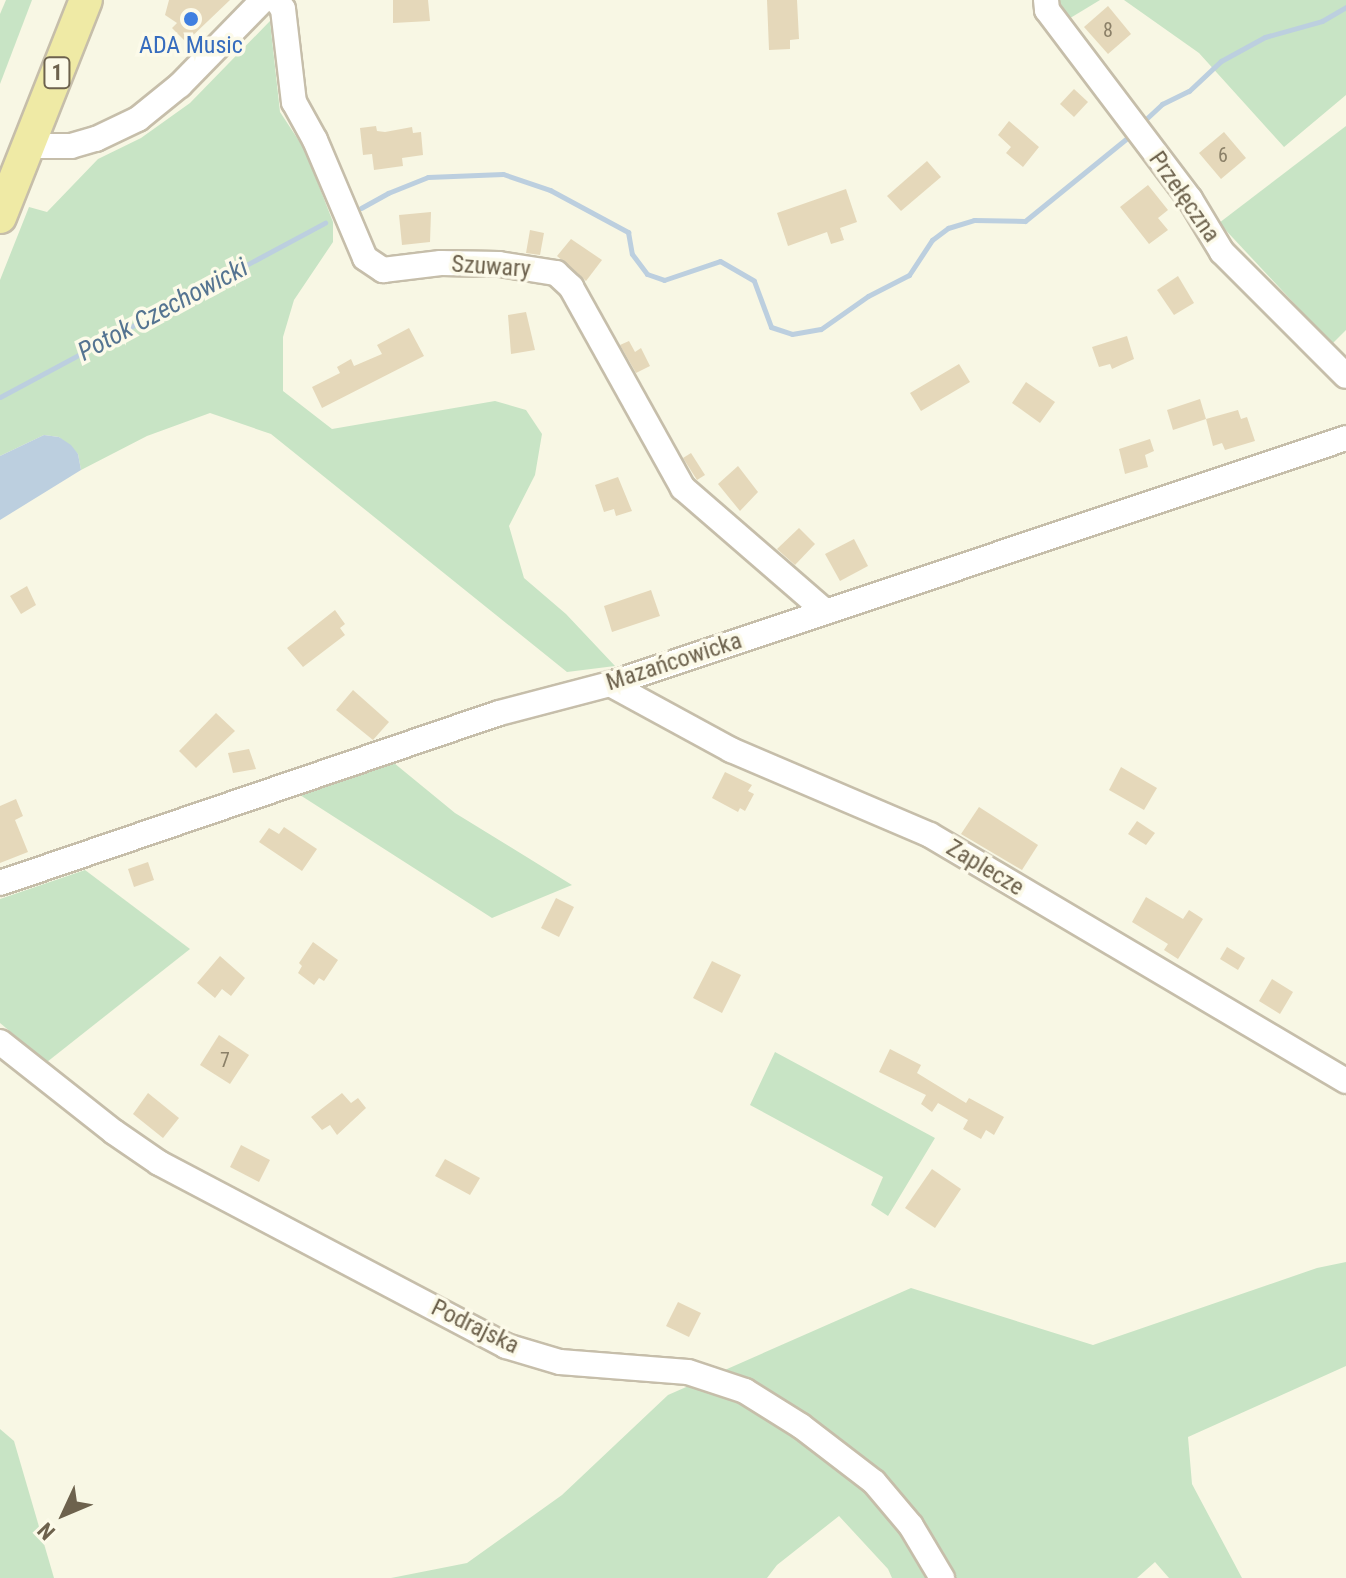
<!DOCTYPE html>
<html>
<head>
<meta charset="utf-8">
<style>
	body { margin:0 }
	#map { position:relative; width:1346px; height:1578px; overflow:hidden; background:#f8f7e4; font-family:"Roboto Condensed",sans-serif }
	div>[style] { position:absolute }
	.green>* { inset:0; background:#c8e4c5 }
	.water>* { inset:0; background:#bccfdf }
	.stream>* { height:5px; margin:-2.5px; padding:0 2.5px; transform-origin:2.5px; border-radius:2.5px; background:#bccfdf }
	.building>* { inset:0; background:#e5d8ba }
	.roads { filter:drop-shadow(2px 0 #c6beaa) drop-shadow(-2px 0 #c6beaa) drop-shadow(0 2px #c6beaa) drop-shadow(0 -2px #c6beaa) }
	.minor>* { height:24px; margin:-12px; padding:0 12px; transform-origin:12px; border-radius:12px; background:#fff }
	.major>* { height:32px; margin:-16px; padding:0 16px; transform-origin:16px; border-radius:16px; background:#efeaa5 }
	.dots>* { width:22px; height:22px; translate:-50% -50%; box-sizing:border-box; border:4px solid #fcfae9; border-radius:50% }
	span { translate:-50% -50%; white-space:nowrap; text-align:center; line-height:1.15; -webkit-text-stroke:7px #fcfae9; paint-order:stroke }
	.number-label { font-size:20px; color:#8b8068 }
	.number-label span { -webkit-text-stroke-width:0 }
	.shield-label span { padding:2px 6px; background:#fcfae9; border:2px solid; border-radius:6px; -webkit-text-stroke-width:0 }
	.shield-label { font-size:22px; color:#6d624d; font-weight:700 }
	.shop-label { font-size:24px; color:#366cbe }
	.street-label { font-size:24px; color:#6d624d }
	.water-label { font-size:26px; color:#557491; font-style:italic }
	.north { position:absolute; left:24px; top:1474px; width:80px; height:80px; -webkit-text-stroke:6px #fcfae9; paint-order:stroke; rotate:226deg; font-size:22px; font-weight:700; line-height:32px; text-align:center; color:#6d624d }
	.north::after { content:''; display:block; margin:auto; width:28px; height:36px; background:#6d624d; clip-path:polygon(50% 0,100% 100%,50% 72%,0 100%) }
</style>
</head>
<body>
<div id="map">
	<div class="green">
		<i style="clip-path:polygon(6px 0,32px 0,0 84px,0 14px)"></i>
		<i style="clip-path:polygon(1059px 0,1100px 0,1067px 20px)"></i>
		<i style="clip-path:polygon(1124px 0,1346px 0,1346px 95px,1284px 147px,1199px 53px)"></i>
		<i style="clip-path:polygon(270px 21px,280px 112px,305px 150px,333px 222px,333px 242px,294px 300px,283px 337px,283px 391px,332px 429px,495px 401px,526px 410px,542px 434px,535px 475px,509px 526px,524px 578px,566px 614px,615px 666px,567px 672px,271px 434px,210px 413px,147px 436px,81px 470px,78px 454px,59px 437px,44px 435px,0 456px,0 280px,29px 207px,47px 212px,98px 159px,141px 138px,190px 103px)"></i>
		<i style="clip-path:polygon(1346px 126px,1346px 330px,1332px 344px,1219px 223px)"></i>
		<i style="clip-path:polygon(394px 763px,455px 813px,572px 885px,492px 918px,300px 795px)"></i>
		<i style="clip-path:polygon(85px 870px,190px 949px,47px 1062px,0 1023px,0 899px)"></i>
		<i style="clip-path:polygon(775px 1052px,935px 1138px,888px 1216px,871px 1205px,883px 1177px,750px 1105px)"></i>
		<i style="clip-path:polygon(1346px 1262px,1346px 1366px,1188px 1437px,1192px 1484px,1242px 1578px,1169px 1578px,1155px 1562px,1137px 1578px,892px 1578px,888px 1569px,839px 1516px,777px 1565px,767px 1578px,391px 1578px,467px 1563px,562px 1495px,668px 1395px,911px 1288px,1093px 1345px,1317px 1268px)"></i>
		<i style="clip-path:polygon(0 1429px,14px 1441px,54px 1578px,0 1578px)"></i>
	</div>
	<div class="water">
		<i style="clip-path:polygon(44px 435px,59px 437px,71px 445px,78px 454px,81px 470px,0 520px,0 456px)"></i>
	</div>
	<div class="stream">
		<i style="left:1146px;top:119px;width:22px;rotate:-43deg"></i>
		<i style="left:1162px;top:104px;width:30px;rotate:-26deg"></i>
		<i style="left:1189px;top:91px;width:44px;rotate:-43.2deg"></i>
		<i style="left:1221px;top:61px;width:50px;rotate:-28.6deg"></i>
		<i style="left:1265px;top:37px;width:59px;rotate:-15.7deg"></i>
		<i style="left:1322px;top:21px;width:28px;rotate:-30deg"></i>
		<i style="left:361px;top:208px;width:31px;rotate:-29deg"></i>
		<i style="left:388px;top:193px;width:43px;rotate:-21.8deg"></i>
		<i style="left:428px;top:177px;width:75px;rotate:-2.3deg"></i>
		<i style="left:503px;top:174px;width:50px;rotate:18.8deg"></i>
		<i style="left:550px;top:190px;width:89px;rotate:28.3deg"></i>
		<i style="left:628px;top:232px;width:22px;rotate:80deg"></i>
		<i style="left:632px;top:254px;width:25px;rotate:53deg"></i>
		<i style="left:647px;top:274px;width:18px;rotate:19deg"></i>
		<i style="left:664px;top:280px;width:59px;rotate:-18.7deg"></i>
		<i style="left:720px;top:261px;width:39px;rotate:30deg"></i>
		<i style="left:754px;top:281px;width:49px;rotate:69.7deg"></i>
		<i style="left:771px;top:327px;width:22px;rotate:18deg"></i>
		<i style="left:792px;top:334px;width:29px;rotate:-10deg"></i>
		<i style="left:821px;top:329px;width:57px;rotate:-35.1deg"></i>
		<i style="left:868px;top:296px;width:46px;rotate:-27.1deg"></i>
		<i style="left:909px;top:275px;width:42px;rotate:-56.7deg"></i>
		<i style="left:932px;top:240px;width:20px;rotate:-37deg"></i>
		<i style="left:948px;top:228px;width:27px;rotate:-17deg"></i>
		<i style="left:974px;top:220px;width:51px;rotate:1.1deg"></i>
		<i style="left:1025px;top:221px;width:130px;rotate:-39.1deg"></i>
		<i style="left:0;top:397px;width:369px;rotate:-28.2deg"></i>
	</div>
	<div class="building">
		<i style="clip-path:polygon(169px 0,230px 0,186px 42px,172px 28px,177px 23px,165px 15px)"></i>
		<i style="clip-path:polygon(393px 0,428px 0,430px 21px,393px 23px)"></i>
		<i style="clip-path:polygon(767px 0,797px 0,799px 39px,790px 40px,790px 49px,769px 50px)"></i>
		<i style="clip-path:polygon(1108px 6px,1131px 34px,1108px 54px,1084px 27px)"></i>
		<i style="clip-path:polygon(1074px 89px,1088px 102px,1074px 117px,1060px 104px)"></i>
		<i style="clip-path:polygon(1009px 121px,1039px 147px,1023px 167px,1006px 153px,1011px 147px,998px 135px)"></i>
		<i style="clip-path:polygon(376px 126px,377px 131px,385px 132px,412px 127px,413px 133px,421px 132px,423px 155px,402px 158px,403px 166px,374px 170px,372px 154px,363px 155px,360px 128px)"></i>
		<i style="clip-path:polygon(1224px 132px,1246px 158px,1221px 179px,1199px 153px)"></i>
		<i style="clip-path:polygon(927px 161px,941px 177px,901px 211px,887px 196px)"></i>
		<i style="clip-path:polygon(1148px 185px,1168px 210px,1158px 218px,1168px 230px,1149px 244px,1120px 207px)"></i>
		<i style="clip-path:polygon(846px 189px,857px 222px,840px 228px,844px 240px,831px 244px,827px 232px,788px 246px,777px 213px)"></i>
		<i style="clip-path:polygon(431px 212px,430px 242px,402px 245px,399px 215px)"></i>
		<i style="clip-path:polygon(530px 230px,544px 233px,540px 255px,526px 253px)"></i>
		<i style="clip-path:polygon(571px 239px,602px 260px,586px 281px,557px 256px)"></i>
		<i style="clip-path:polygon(1178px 276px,1194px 303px,1174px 315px,1157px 290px)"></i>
		<i style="clip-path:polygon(526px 312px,535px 350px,511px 354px,508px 315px)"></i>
		<i style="clip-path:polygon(409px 328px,424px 356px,322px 408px,312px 387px,340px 373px,337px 367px,351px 359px,354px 366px,382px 354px,377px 345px)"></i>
		<i style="clip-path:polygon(1127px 336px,1134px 359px,1112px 369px,1110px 364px,1099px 367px,1092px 347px)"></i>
		<i style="clip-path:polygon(629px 341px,635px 352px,641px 348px,650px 366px,636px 373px,620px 345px)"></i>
		<i style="clip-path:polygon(959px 364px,970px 382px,921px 411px,910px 393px)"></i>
		<i style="clip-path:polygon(1026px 382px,1055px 402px,1040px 423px,1012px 403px)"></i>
		<i style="clip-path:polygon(1200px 399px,1206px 419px,1173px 430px,1167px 410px)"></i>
		<i style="clip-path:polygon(1238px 410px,1241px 419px,1247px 417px,1255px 441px,1225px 450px,1222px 443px,1213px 446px,1206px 419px)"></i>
		<i style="clip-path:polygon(1150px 439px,1154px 451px,1145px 455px,1148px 467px,1125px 474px,1119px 449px)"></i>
		<i style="clip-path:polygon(691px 453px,705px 475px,697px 480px,683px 458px)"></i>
		<i style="clip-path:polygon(738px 466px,758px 492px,740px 511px,718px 484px)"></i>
		<i style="clip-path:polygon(618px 477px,632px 511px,616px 516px,614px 509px,604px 512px,595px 485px)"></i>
		<i style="clip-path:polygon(799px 528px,815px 544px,795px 565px,777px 549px)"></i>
		<i style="clip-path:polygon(854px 539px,868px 566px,840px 581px,825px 554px)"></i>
		<i style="clip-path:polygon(27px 586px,36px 605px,21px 614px,10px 596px)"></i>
		<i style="clip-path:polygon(651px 590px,660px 616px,612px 632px,604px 606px)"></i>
		<i style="clip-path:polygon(335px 610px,345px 624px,340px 628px,345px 635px,303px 667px,287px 648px)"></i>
		<i style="clip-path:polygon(353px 690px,389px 722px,373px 740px,336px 710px)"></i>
		<i style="clip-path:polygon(216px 713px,235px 731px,196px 768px,179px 751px)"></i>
		<i style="clip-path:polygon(249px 749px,256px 769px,233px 773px,228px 753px)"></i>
		<i style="clip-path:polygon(1121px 767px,1157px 788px,1144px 810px,1109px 790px)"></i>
		<i style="clip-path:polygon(725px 772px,752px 785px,748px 791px,754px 794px,745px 811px,740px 808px,738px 812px,712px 798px)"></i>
		<i style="clip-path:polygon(16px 799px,23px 816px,15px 820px,28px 852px,0 863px,0 806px)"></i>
		<i style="clip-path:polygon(979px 807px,1038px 845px,1022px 870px,961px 834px)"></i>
		<i style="clip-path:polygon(1137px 821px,1155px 833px,1146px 845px,1128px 834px)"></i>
		<i style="clip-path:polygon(284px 827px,317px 849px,302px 871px,259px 842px,269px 828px,279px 834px)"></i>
		<i style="clip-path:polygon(148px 862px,154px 880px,134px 887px,128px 869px)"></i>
		<i style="clip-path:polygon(1146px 897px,1183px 919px,1189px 910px,1203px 919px,1178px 959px,1164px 950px,1168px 944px,1132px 922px)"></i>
		<i style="clip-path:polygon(556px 898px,574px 907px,559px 937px,541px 928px)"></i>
		<i style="clip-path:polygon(313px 942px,338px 960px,324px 981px,319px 978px,314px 985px,298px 973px,302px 966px,299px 963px)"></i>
		<i style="clip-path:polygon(1227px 947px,1245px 958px,1238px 970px,1220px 959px)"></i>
		<i style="clip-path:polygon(220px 956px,245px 978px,231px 996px,222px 989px,215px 998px,197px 983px)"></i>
		<i style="clip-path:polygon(712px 961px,741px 975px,722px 1013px,693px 998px)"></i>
		<i style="clip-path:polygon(1272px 979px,1293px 992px,1280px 1014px,1259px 1001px)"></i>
		<i style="clip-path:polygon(219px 1035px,249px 1055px,230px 1084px,200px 1065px)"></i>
		<i style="clip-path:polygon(890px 1049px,921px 1065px,917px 1073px,966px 1103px,969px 1098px,1004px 1117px,994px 1135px,986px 1130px,981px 1139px,963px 1129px,968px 1120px,938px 1103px,932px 1112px,921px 1104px,926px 1095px,879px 1072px)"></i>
		<i style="clip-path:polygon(148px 1093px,179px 1118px,163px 1138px,133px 1114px)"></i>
		<i style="clip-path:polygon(342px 1093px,351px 1103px,358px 1098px,366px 1108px,337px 1135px,330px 1125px,322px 1130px,311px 1117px)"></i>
		<i style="clip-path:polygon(241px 1145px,270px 1160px,259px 1182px,230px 1167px)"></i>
		<i style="clip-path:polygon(445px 1159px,480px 1178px,470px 1195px,435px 1176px)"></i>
		<i style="clip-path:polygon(932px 1169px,961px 1189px,935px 1228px,905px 1208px)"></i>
		<i style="clip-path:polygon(678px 1302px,701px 1313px,689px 1337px,666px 1326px)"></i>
	</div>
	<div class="roads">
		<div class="minor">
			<i style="left:276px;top:0;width:11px;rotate:52deg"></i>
			<i style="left:283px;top:9px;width:94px;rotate:83.3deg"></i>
			<i style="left:294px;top:102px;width:43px;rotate:61.1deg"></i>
			<i style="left:315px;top:140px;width:128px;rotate:67deg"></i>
			<i style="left:365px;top:258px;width:22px;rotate:34deg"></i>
			<i style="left:383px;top:270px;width:58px;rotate:-6.9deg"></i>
			<i style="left:441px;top:263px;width:58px;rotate:1deg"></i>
			<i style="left:499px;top:264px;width:58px;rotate:9deg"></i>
			<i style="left:556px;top:273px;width:21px;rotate:43deg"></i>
			<i style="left:571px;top:287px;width:230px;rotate:60.9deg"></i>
			<i style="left:683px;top:488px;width:188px;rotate:40.9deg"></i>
			<i style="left:1046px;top:0;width:10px;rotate:84deg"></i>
			<i style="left:1047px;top:10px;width:237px;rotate:52.9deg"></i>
			<i style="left:1190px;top:199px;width:62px;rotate:58.9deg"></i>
			<i style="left:1222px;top:252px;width:175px;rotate:45deg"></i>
			<i style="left:28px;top:146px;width:43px"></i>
			<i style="left:71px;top:146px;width:26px;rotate:-16deg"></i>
			<i style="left:96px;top:139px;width:47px;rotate:-25.5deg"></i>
			<i style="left:138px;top:119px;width:54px;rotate:-39deg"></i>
			<i style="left:180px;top:85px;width:119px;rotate:-45.7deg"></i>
			<i style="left:610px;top:684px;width:138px;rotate:28.6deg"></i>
			<i style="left:731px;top:750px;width:216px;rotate:23.1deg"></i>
			<i style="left:930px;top:835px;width:483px;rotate:30.6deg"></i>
			<i style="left:0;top:883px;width:527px;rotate:-18.81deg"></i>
			<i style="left:499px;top:713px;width:115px;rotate:-14.6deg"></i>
			<i style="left:610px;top:684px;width:776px;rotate:-18.48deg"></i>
			<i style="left:0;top:1042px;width:145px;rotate:38.3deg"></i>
			<i style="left:114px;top:1132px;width:55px;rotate:34.6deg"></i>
			<i style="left:159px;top:1163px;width:392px;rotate:27.8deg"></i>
			<i style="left:506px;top:1346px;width:56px;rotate:16.5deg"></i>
			<i style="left:560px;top:1362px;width:128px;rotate:4.5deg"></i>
			<i style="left:688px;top:1372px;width:60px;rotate:18.4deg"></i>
			<i style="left:745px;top:1391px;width:66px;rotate:32deg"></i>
			<i style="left:801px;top:1426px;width:92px;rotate:37.5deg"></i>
			<i style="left:874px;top:1482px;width:57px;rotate:49.9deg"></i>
			<i style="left:911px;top:1526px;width:61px;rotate:59.2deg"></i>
		</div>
		<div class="major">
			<i style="left:0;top:217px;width:233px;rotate:-68.4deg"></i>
		</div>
	</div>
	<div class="dots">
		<i style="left:191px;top:19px;background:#3f7fe0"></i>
	</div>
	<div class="number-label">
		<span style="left:1108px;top:30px">8</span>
		<span style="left:1223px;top:155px">6</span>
		<span style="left:225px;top:1060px">7</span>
	</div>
	<div class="shield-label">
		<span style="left:57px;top:73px">1</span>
	</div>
	<div class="shop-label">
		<span style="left:191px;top:46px">ADA Music</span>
	</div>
	<div class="street-label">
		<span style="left:1184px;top:197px;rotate:55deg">Przełęczna</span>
		<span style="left:491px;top:267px;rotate:4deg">Szuwary</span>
		<span style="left:674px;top:662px;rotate:-18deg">Mazańcowicka</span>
		<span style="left:985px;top:868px;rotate:31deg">Zaplecze</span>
		<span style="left:475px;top:1327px;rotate:26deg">Podrajska</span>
	</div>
	<div class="water-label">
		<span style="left:163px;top:310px;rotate:-28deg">Potok Czechowicki</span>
	</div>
	<div class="north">N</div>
</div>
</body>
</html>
